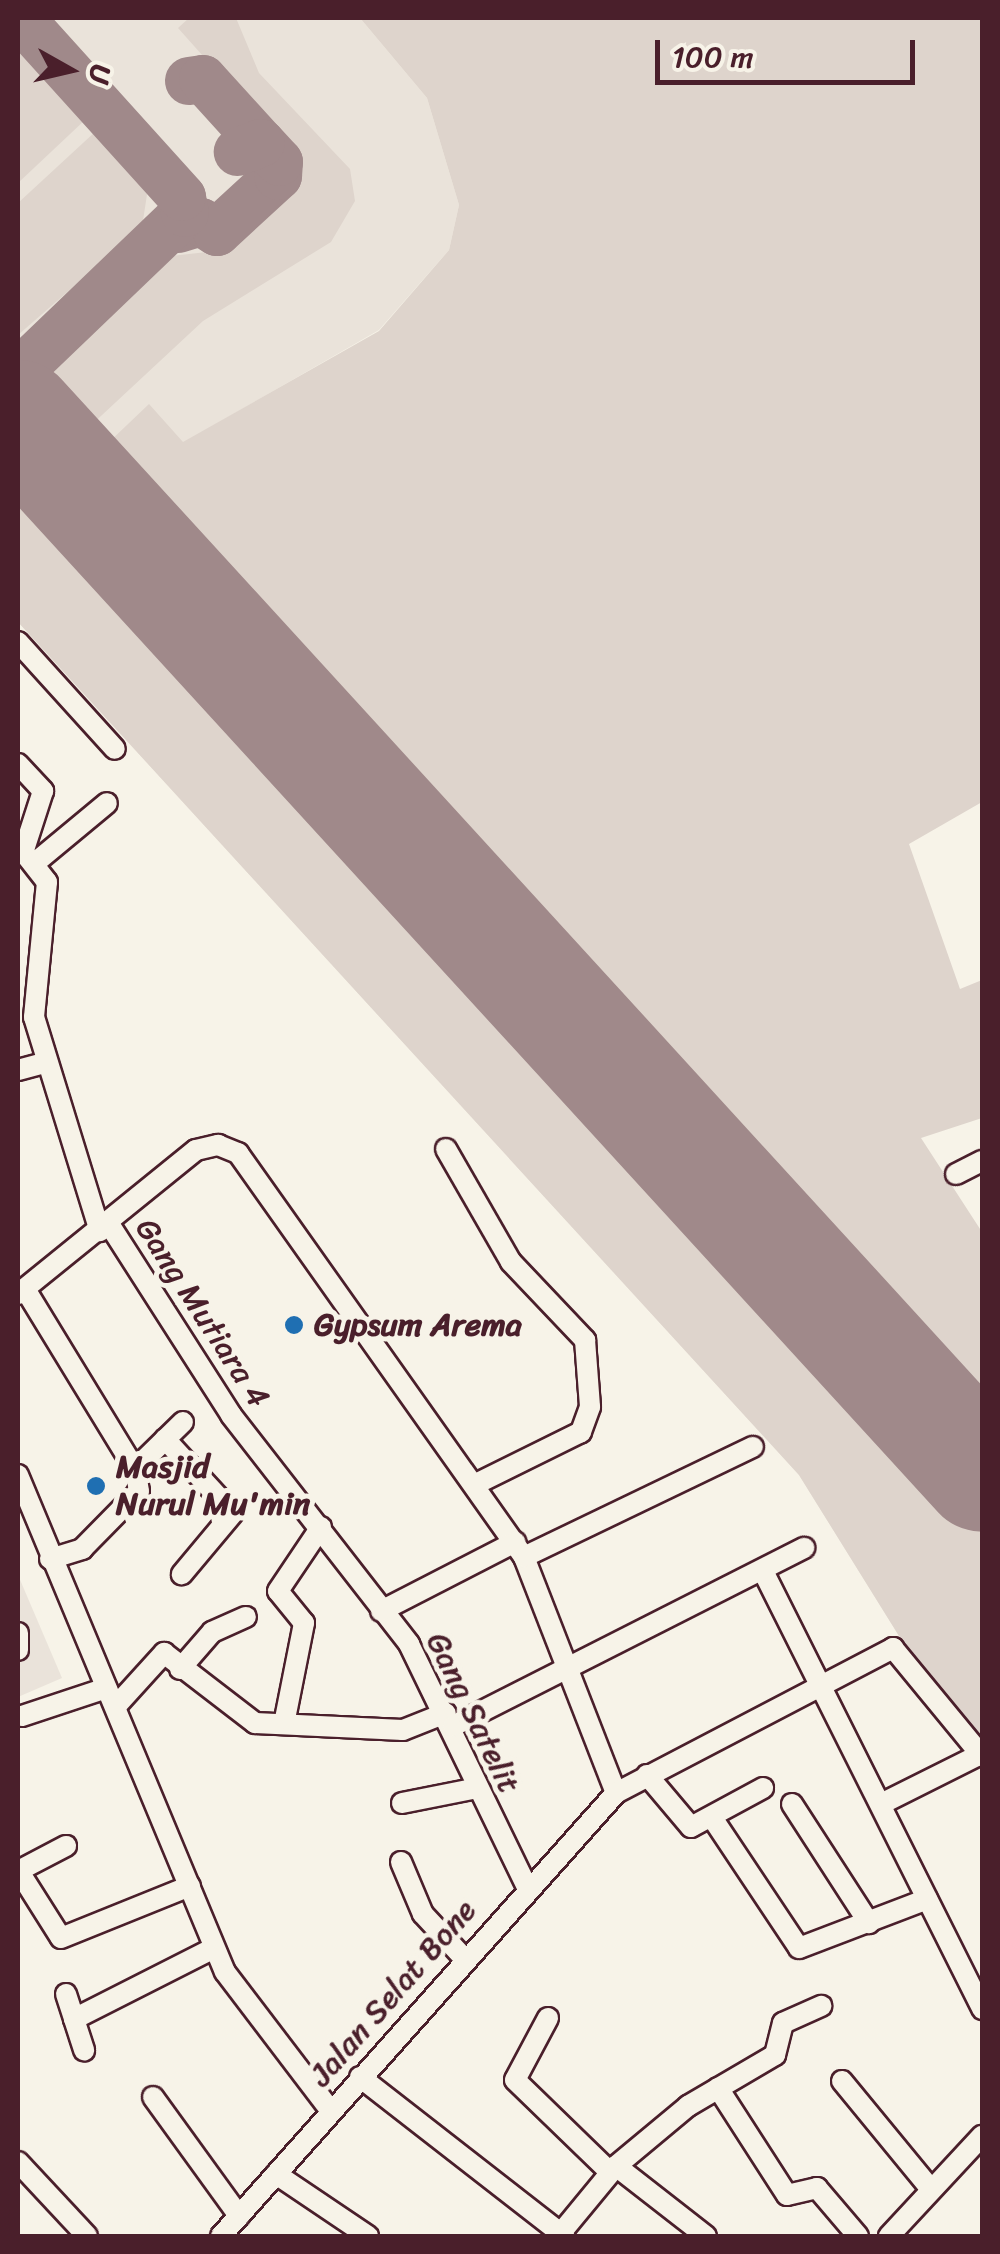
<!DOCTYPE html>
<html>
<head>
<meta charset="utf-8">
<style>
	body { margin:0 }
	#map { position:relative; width:1000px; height:2254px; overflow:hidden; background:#f7f3e8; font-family:Sriracha,sans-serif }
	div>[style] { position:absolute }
	.built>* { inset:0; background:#eae3da }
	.green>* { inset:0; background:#ded4cc }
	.taxiway>* { height:48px; margin:-24px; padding:0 24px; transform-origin:24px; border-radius:24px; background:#a0898a }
	.runway>* { height:118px; margin:-59px; padding:0 59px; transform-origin:59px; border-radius:59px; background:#a0898a }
	.roads { filter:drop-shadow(2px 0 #4a1f2b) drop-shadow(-2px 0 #4a1f2b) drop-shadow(0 2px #4a1f2b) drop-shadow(0 -2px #4a1f2b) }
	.street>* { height:20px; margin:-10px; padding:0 10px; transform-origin:10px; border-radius:10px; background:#f7f3e8 }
	.dots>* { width:28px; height:28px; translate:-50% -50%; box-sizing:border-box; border:5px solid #f7f3e8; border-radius:50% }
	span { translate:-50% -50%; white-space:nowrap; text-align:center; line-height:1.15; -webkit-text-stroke:10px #f7f3e8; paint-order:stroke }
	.street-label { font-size:32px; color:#4a1f2b }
	.poi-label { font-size:32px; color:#4a1f2b; font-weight:700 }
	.left { translate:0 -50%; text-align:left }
	.frame { position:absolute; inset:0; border:20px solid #4a1f2b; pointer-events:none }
	.north { position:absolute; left:20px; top:20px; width:100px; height:100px; -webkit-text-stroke:8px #f7f3e8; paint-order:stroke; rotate:98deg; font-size:28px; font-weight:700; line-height:40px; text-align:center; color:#4a1f2b }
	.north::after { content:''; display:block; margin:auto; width:35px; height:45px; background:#4a1f2b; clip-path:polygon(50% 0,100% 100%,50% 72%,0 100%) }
	.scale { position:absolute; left:655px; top:40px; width:260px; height:45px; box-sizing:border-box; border:5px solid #4a1f2b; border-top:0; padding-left:12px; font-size:30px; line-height:35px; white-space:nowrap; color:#4a1f2b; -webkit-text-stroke:8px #f7f3e8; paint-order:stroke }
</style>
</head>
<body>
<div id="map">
	<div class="built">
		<i style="clip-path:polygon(18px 18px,360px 18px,427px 98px,459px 205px,449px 250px,379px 330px,183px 443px,982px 1306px,982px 1739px,927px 1681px,799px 1475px,18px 622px)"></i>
		<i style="clip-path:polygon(18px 1575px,62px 1678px,18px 1697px)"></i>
	</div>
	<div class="green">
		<i style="clip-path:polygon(189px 18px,236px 18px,259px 73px,350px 169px,355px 201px,331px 242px,203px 321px,87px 429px,66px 427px,41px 401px,48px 359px,162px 257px,207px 252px,301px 166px,178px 28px)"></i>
		<i style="clip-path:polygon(360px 18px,982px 18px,982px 802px,909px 844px,960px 989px,982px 980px,982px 1118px,921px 1138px,982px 1232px,982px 1428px,105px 469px,106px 445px,149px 404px,183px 442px,379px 331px,449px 250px,459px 205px,427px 98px)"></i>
		<i style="clip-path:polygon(18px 44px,86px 119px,18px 183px)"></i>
		<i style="clip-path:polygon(96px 131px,148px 188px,142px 227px,18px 335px,18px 203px)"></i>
		<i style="clip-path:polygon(18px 464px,982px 1518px,982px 1739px,927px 1681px,799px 1475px,18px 622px)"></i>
	</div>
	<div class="taxiway">
		<i style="left:189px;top:81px;width:14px;rotate:-8deg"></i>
		<i style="left:203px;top:79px;width:86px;rotate:47.8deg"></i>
		<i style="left:178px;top:229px;width:24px;rotate:-17deg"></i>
		<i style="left:201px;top:222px;width:19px;rotate:32deg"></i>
		<i style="left:217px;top:232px;width:83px;rotate:-42.6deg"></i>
		<i style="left:278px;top:176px;width:14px;rotate:-86deg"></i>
		<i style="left:279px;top:162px;width:26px;rotate:-133deg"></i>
		<i style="left:261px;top:143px;width:25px;rotate:159deg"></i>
		<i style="left:18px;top:373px;width:231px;rotate:-43.8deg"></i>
		<i style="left:185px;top:213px;width:16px;rotate:-101deg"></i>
		<i style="left:182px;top:197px;width:241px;rotate:-132.1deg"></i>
	</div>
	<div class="runway">
		<i style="left:18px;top:419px;width:1428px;rotate:47.55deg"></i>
	</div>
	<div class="roads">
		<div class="street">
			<i style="left:18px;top:642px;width:144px;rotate:47.8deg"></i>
			<i style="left:18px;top:764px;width:37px;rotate:47deg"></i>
			<i style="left:43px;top:791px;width:62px;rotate:107.9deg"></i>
			<i style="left:18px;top:845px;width:47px;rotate:51.9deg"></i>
			<i style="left:47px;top:882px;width:136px;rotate:95.5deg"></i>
			<i style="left:34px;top:1017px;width:224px;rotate:72.9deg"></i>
			<i style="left:36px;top:862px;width:92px;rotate:-39.7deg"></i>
			<i style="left:18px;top:1070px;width:28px;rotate:-15deg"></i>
			<i style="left:446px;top:1149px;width:130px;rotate:60.1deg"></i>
			<i style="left:511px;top:1262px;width:108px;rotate:46.5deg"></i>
			<i style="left:585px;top:1340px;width:67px;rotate:85.7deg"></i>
			<i style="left:590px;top:1407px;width:27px;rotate:110deg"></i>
			<i style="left:581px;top:1432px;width:115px;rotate:153.7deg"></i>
			<i style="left:956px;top:1174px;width:29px;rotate:-27deg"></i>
			<i style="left:109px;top:1224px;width:227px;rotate:57.4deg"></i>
			<i style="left:231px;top:1415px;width:290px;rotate:52.1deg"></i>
			<i style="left:409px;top:1644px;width:268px;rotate:64.1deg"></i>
			<i style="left:25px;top:1289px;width:211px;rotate:58.6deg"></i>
			<i style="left:135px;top:1469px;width:67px;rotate:-44.4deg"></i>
			<i style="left:18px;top:1294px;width:229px;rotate:-39deg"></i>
			<i style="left:196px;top:1150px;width:23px;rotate:-13deg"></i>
			<i style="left:218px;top:1145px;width:22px;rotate:22deg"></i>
			<i style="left:238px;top:1153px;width:495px;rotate:54.7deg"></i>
			<i style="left:524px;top:1557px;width:253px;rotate:68.7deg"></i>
			<i style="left:165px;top:1439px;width:100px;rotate:47.4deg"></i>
			<i style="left:233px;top:1513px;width:80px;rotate:129.9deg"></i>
			<i style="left:18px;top:1475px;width:538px;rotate:67.39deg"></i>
			<i style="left:225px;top:1972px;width:175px;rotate:52.7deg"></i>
			<i style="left:524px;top:1557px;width:254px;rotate:-25.7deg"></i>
			<i style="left:50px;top:1559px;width:34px;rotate:-17deg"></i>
			<i style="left:82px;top:1549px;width:81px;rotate:-45.5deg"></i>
			<i style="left:139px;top:1491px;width:22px;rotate:-100deg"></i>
			<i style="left:763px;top:1571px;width:490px;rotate:63.4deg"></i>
			<i style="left:381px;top:1611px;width:151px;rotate:-27.2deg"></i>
			<i style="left:18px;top:1633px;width:17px;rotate:90deg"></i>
			<i style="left:180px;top:1669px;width:49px;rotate:-49.1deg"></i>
			<i style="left:212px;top:1632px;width:37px;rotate:-24deg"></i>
			<i style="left:116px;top:1706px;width:72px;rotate:-47.8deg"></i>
			<i style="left:164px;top:1653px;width:115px;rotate:37.6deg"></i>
			<i style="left:255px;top:1723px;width:148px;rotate:2.7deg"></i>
			<i style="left:403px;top:1730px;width:46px;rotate:-21.6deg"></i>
			<i style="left:22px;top:1716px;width:89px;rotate:-18.4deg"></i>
			<i style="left:285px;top:1719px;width:98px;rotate:-78.8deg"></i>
			<i style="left:304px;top:1623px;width:41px;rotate:-129.1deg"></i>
			<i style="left:278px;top:1591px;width:77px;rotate:-56.1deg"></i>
			<i style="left:453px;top:1726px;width:394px;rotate:-26.9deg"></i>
			<i style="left:647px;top:1775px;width:68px;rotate:49.8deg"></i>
			<i style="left:691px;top:1827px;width:82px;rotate:-28.4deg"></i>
			<i style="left:402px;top:1803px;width:77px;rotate:-11.2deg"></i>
			<i style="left:792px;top:1804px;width:142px;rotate:57.1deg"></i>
			<i style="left:881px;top:1804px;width:112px;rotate:-26.6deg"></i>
			<i style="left:713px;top:1819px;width:155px;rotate:56.3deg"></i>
			<i style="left:799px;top:1948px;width:137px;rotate:-20.9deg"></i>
			<i style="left:401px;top:1862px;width:56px;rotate:67.1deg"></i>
			<i style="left:423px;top:1914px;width:59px;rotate:47.1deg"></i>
			<i style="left:18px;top:1870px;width:80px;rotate:57.7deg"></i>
			<i style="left:61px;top:1938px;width:139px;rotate:-22deg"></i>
			<i style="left:20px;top:1870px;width:52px;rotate:-27.6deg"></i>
			<i style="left:66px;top:1994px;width:26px;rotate:72deg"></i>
			<i style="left:74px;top:2019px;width:157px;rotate:-26.9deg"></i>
			<i style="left:548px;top:2018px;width:70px;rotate:118deg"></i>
			<i style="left:515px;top:2080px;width:132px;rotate:44.1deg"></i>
			<i style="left:74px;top:2019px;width:33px;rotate:72deg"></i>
			<i style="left:360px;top:2077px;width:259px;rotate:37.9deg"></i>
			<i style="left:842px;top:2081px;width:139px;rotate:50.6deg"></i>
			<i style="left:718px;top:2088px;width:127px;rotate:57.2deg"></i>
			<i style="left:787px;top:2195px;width:31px;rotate:-13deg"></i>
			<i style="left:817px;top:2188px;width:63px;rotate:49.5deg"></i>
			<i style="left:153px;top:2097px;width:147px;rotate:54.1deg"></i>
			<i style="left:18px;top:2162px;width:101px;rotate:47deg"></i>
			<i style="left:616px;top:2166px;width:114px;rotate:37.9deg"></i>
			<i style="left:276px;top:2174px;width:111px;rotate:34deg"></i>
			<i style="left:560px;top:2234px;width:88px;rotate:-50.5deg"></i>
			<i style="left:616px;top:2166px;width:94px;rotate:-39.8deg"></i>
			<i style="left:688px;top:2106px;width:101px;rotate:-30.4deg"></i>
			<i style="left:775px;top:2055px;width:33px;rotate:-76deg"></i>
			<i style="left:783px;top:2023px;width:42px;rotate:-24.1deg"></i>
			<i style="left:221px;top:2236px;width:594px;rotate:-48.28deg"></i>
			<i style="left:616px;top:1793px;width:313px;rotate:-27.6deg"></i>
			<i style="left:893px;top:1648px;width:140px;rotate:50.5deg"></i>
			<i style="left:889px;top:2236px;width:137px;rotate:-47.1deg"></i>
		</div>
	</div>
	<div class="dots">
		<i style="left:294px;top:1325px;background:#1f6fb2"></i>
		<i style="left:96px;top:1486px;background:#1f6fb2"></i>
	</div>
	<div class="street-label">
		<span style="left:202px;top:1313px;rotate:57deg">Gang Mutiara 4</span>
		<span style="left:473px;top:1713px;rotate:64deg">Gang Satelit</span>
		<span style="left:393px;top:1993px;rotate:-49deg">Jalan Selat Bone</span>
	</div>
	<div class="poi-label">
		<span class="left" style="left:314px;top:1325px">Gypsum Arema</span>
		<span class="left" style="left:116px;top:1486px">Masjid<br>Nurul Mu'min</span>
	</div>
	<div class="frame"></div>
	<div class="north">U</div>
	<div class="scale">100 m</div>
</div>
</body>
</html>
